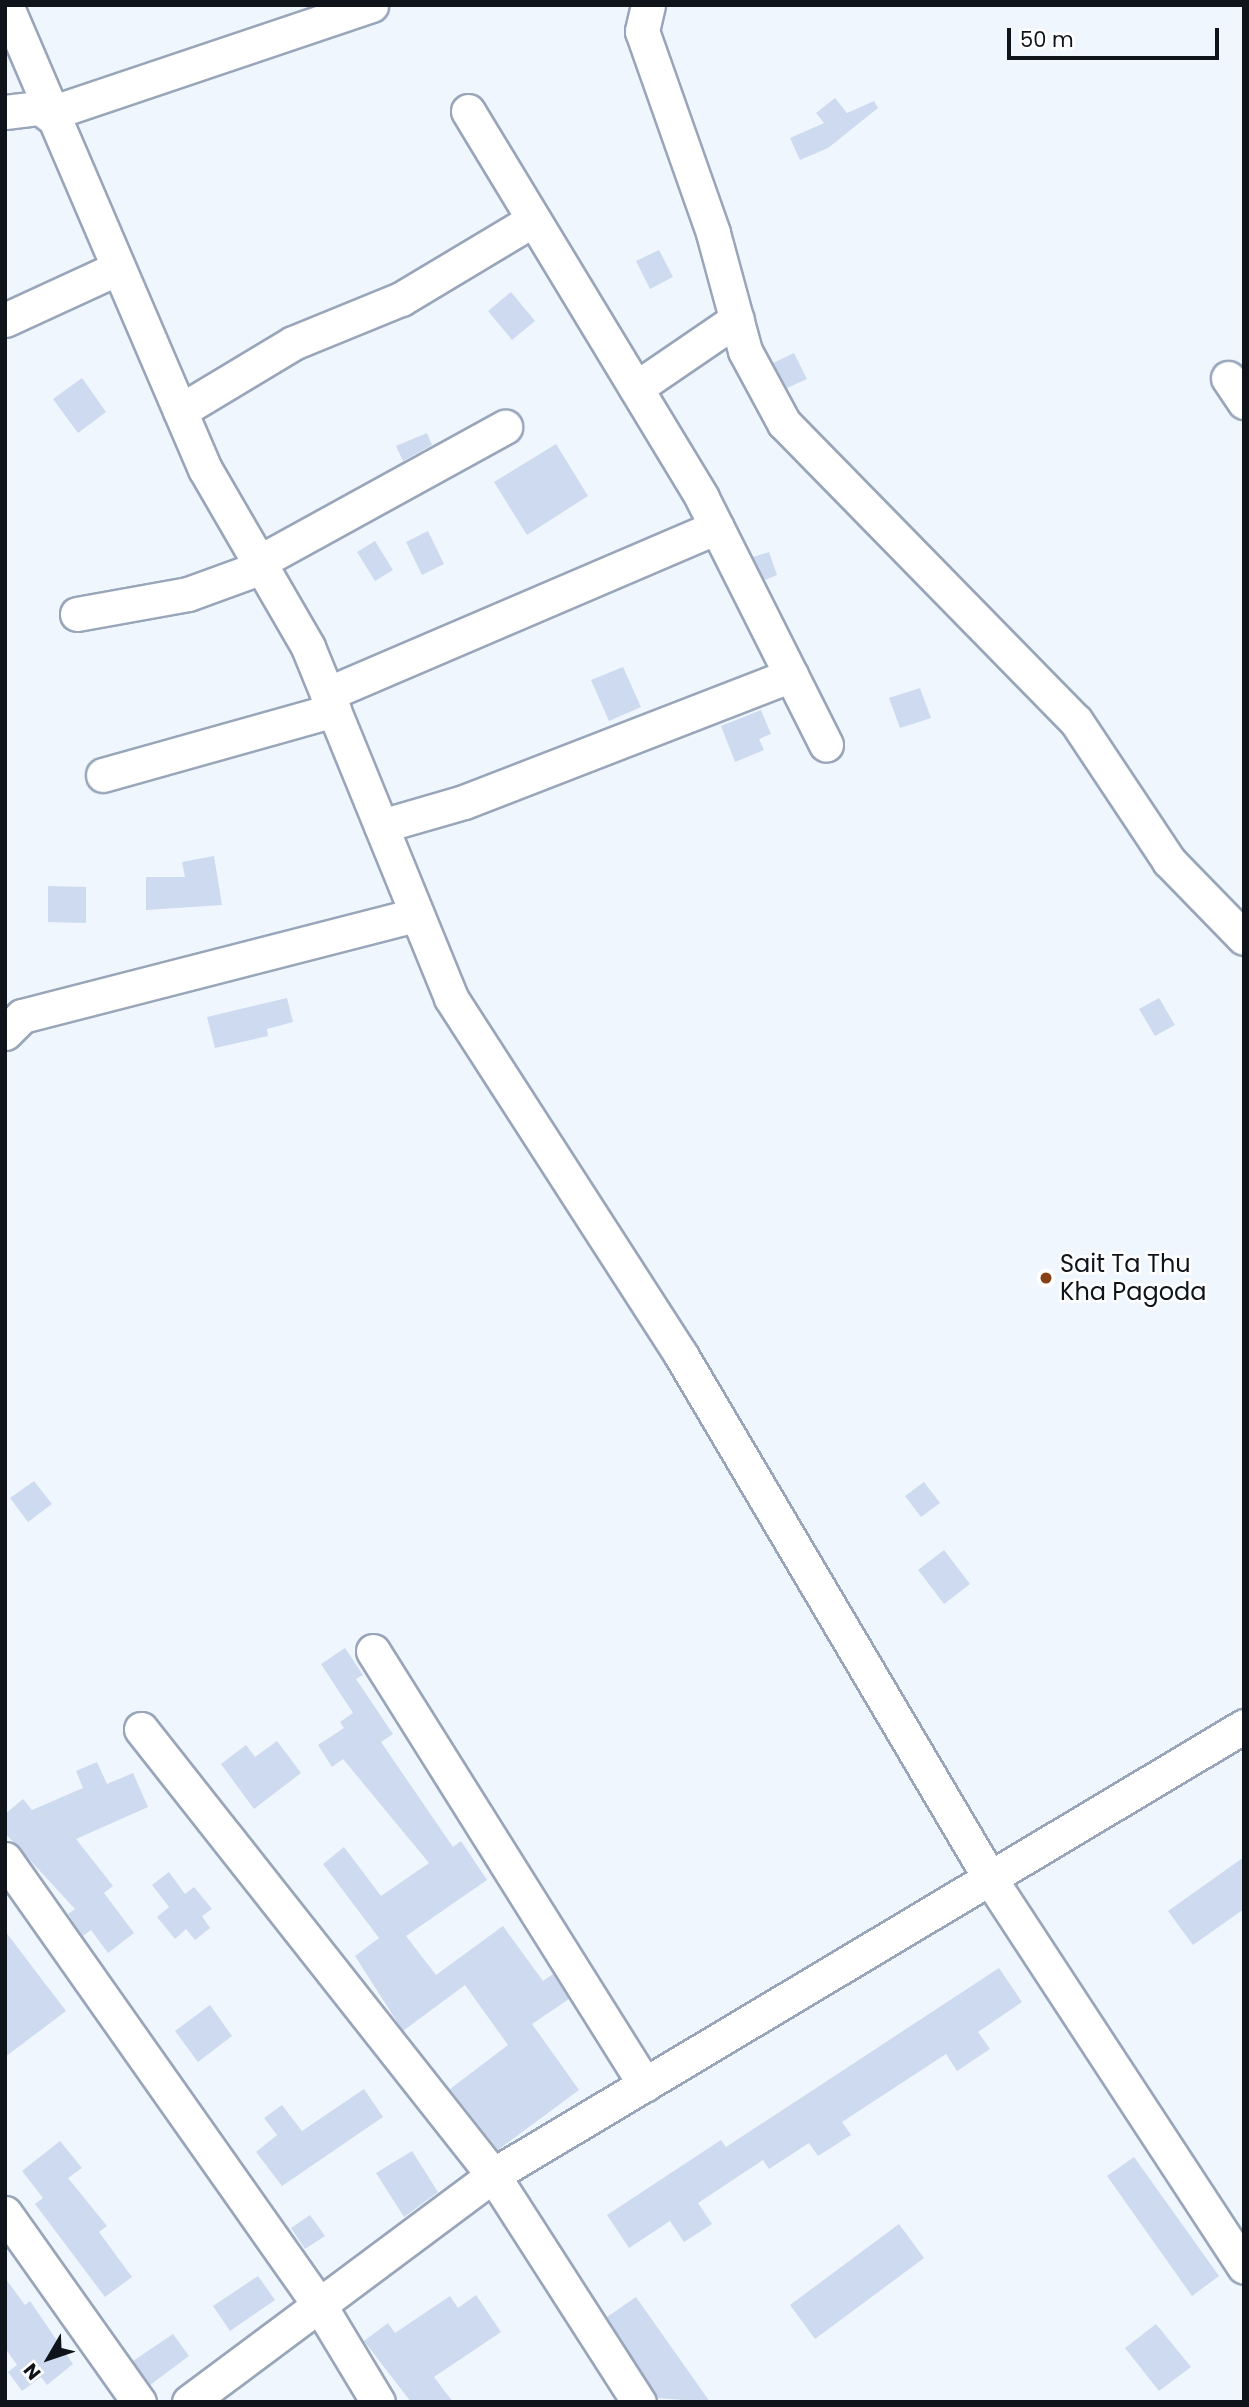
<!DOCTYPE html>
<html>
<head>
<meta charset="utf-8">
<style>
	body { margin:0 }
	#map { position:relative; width:1249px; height:2407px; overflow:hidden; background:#f0f6fe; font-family:Poppins,sans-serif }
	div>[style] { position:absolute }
	.building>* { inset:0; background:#cddaef }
	.roads { filter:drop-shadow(2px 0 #99a6ba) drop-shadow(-2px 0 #99a6ba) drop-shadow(0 2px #99a6ba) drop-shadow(0 -2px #99a6ba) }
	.street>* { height:33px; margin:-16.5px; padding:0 16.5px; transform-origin:16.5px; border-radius:16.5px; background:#fff }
	.dots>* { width:19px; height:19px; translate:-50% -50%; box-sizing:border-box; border:4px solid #fff; border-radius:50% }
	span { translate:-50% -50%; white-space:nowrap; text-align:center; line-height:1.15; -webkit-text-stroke:5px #fff; paint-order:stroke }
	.poi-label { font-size:24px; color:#0f131a }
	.left { translate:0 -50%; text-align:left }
	.frame { position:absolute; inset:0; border:7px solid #0f131a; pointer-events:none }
	.north { position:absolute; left:14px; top:2323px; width:70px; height:70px; -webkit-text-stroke:5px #fff; paint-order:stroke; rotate:231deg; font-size:19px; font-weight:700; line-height:28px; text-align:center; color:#0f131a }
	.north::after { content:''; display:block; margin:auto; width:24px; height:32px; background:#0f131a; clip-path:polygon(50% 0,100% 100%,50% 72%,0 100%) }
	.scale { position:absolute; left:1007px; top:28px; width:212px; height:32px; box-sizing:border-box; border:4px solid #0f131a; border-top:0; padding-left:9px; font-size:21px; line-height:24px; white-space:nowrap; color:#0f131a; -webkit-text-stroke:5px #fff; paint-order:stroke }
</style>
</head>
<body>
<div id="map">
	<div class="building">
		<i style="clip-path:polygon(835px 98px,847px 113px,874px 101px,878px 108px,828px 148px,800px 160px,790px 138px,824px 123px,816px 113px)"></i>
		<i style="clip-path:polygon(659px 250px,673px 277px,650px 289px,636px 261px)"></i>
		<i style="clip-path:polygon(511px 292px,535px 321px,512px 340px,488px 311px)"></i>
		<i style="clip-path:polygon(794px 353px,807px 379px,787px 388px,773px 363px)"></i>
		<i style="clip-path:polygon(82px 378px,106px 412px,78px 433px,53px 399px)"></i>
		<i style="clip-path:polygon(427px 433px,432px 445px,403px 461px,396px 446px)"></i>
		<i style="clip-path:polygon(556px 444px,588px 496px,527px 535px,494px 482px)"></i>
		<i style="clip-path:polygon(428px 531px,444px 564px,422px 575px,406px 542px)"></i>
		<i style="clip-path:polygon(375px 541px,393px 570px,375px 581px,357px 552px)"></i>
		<i style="clip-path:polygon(769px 552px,777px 575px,765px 580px,753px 557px)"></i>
		<i style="clip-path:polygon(623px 667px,641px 707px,609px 721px,591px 680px)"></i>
		<i style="clip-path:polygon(920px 688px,931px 718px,900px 728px,889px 698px)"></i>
		<i style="clip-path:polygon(761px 710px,771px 734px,759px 739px,764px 750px,735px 762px,721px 726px)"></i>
		<i style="clip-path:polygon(214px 856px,222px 905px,146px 910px,146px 877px,185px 877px,182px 862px)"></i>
		<i style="clip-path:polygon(48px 886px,86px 887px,86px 923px,48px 922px)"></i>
		<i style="clip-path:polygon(287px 998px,293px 1022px,267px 1029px,268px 1036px,215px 1048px,207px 1017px)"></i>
		<i style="clip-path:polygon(1159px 998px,1175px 1025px,1155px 1036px,1139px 1009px)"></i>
		<i style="clip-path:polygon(34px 1481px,52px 1504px,28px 1522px,10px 1498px)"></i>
		<i style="clip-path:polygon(924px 1482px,940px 1503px,921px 1517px,905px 1496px)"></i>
		<i style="clip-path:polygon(944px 1550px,970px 1584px,944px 1604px,918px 1570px)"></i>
		<i style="clip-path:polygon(345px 1648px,363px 1675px,356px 1679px,393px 1734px,381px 1742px,453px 1847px,461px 1841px,487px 1880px,406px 1936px,436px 1975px,503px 1926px,543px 1981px,553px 1974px,569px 1999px,532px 2024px,579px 2090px,498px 2150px,450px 2089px,508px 2045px,465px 1985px,403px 2031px,355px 1956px,379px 1938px,323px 1864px,344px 1847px,381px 1896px,429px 1863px,343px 1759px,332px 1767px,318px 1745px,344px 1728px,340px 1722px,353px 1713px,321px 1664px)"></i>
		<i style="clip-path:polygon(277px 1741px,301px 1773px,254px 1809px,221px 1764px,246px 1745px,255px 1757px)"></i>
		<i style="clip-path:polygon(97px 1762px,107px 1784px,133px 1773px,148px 1807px,76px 1839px,113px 1886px,104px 1893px,134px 1933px,108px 1953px,91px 1930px,83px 1936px,68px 1914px,75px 1909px,5px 1833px,5px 1814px,23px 1799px,32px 1810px,83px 1788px,76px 1771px)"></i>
		<i style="clip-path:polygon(1244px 1857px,1244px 1909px,1193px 1945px,1168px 1911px)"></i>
		<i style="clip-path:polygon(169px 1872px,185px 1894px,194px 1887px,212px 1909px,202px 1916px,210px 1928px,195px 1940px,186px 1929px,175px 1939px,157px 1917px,169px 1907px,152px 1885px)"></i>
		<i style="clip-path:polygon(5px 1931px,66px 2011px,5px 2057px)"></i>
		<i style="clip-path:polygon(999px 1968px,1022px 2002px,978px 2032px,990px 2049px,957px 2071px,946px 2054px,842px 2122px,851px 2135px,818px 2156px,809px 2143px,769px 2169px,763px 2160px,698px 2203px,712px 2224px,684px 2242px,670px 2221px,629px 2248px,607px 2215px,721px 2140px,726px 2147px)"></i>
		<i style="clip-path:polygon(210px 2005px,232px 2036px,198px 2062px,175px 2031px)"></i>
		<i style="clip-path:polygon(364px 2089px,383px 2117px,282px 2186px,256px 2152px,277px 2135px,264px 2118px,282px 2105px,302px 2131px)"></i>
		<i style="clip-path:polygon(60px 2141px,82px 2168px,68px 2178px,107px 2226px,99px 2232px,132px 2277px,105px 2297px,35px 2204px,43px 2198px,22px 2171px)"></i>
		<i style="clip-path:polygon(412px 2151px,438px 2192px,404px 2217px,376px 2173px)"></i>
		<i style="clip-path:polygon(1134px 2157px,1219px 2276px,1192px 2296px,1107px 2176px)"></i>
		<i style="clip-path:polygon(310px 2215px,325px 2236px,305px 2249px,291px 2228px)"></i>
		<i style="clip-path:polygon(899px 2224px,924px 2258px,815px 2339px,790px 2305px)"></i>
		<i style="clip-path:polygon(258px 2276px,275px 2300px,230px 2331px,213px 2306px)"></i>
		<i style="clip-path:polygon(5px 2278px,25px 2305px,30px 2301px,73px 2364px,47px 2385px,41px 2377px,22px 2391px,8px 2372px,17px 2365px,5px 2348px)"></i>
		<i style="clip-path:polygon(476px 2295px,501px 2332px,434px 2377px,453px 2402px,411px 2402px,364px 2341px,388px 2323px,395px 2333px,450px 2296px,458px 2308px)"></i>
		<i style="clip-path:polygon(636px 2297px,710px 2402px,657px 2398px,607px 2317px)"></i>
		<i style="clip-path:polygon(1156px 2324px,1191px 2367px,1159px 2391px,1125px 2348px)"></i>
		<i style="clip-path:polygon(173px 2334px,189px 2356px,150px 2385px,133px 2361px)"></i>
	</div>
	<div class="roads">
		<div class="street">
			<i style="left:6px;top:5px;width:505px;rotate:66.79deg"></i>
			<i style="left:205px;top:469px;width:206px;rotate:59.9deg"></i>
			<i style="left:308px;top:647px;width:379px;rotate:67.8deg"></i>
			<i style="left:451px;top:998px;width:425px;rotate:57.2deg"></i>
			<i style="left:681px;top:1355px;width:610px;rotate:59.44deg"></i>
			<i style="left:991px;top:1880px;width:462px;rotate:56.8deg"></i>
			<i style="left:648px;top:5px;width:27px;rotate:103deg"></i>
			<i style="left:642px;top:31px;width:214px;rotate:70.6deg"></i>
			<i style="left:713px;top:233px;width:122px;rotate:74.8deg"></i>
			<i style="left:745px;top:351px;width:82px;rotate:61.6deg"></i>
			<i style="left:784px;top:423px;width:417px;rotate:45.6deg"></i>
			<i style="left:1076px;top:721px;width:168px;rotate:56.4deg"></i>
			<i style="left:1169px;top:861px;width:107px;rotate:45.8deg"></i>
			<i style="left:468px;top:111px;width:452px;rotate:58.8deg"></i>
			<i style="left:702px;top:498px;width:276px;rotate:63.3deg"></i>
			<i style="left:5px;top:112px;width:41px;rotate:-7deg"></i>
			<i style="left:48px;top:114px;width:341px;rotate:-18.6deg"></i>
			<i style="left:5px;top:320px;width:122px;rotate:-24.7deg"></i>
			<i style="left:1228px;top:378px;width:29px;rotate:56deg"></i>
			<i style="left:636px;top:388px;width:122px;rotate:-34.3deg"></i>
			<i style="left:180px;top:411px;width:132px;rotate:-31deg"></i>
			<i style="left:293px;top:343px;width:117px;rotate:-22.2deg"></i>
			<i style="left:401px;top:299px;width:154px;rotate:-30.9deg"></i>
			<i style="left:259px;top:562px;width:281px;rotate:-28.8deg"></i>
			<i style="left:77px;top:614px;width:113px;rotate:-10.2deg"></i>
			<i style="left:188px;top:594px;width:79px;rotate:-20deg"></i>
			<i style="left:327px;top:694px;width:424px;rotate:-23.2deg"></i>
			<i style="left:103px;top:775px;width:240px;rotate:-15.7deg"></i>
			<i style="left:381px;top:826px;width:86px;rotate:-16.1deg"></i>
			<i style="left:464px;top:802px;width:351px;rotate:-21.2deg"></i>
			<i style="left:5px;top:1033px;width:24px;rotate:-45deg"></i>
			<i style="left:22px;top:1016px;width:407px;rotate:-14.4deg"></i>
			<i style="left:373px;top:1651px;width:512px;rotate:57.92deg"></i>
			<i style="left:141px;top:1729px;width:568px;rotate:51.72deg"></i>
			<i style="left:493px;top:2175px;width:270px;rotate:57.3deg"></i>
			<i style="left:5px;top:1859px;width:547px;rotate:54.83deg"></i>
			<i style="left:320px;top:2306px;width:112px;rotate:58.9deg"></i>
			<i style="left:5px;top:2213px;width:232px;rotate:54.7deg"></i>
			<i style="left:189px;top:2402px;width:379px;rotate:-36.7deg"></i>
			<i style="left:493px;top:2175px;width:875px;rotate:-30.87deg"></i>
		</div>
	</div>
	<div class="dots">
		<i style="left:1046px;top:1278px;background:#854115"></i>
	</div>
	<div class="poi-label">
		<span class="left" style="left:1060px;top:1278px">Sait Ta Thu<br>Kha Pagoda</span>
	</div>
	<div class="frame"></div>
	<div class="north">N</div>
	<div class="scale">50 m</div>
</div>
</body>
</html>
